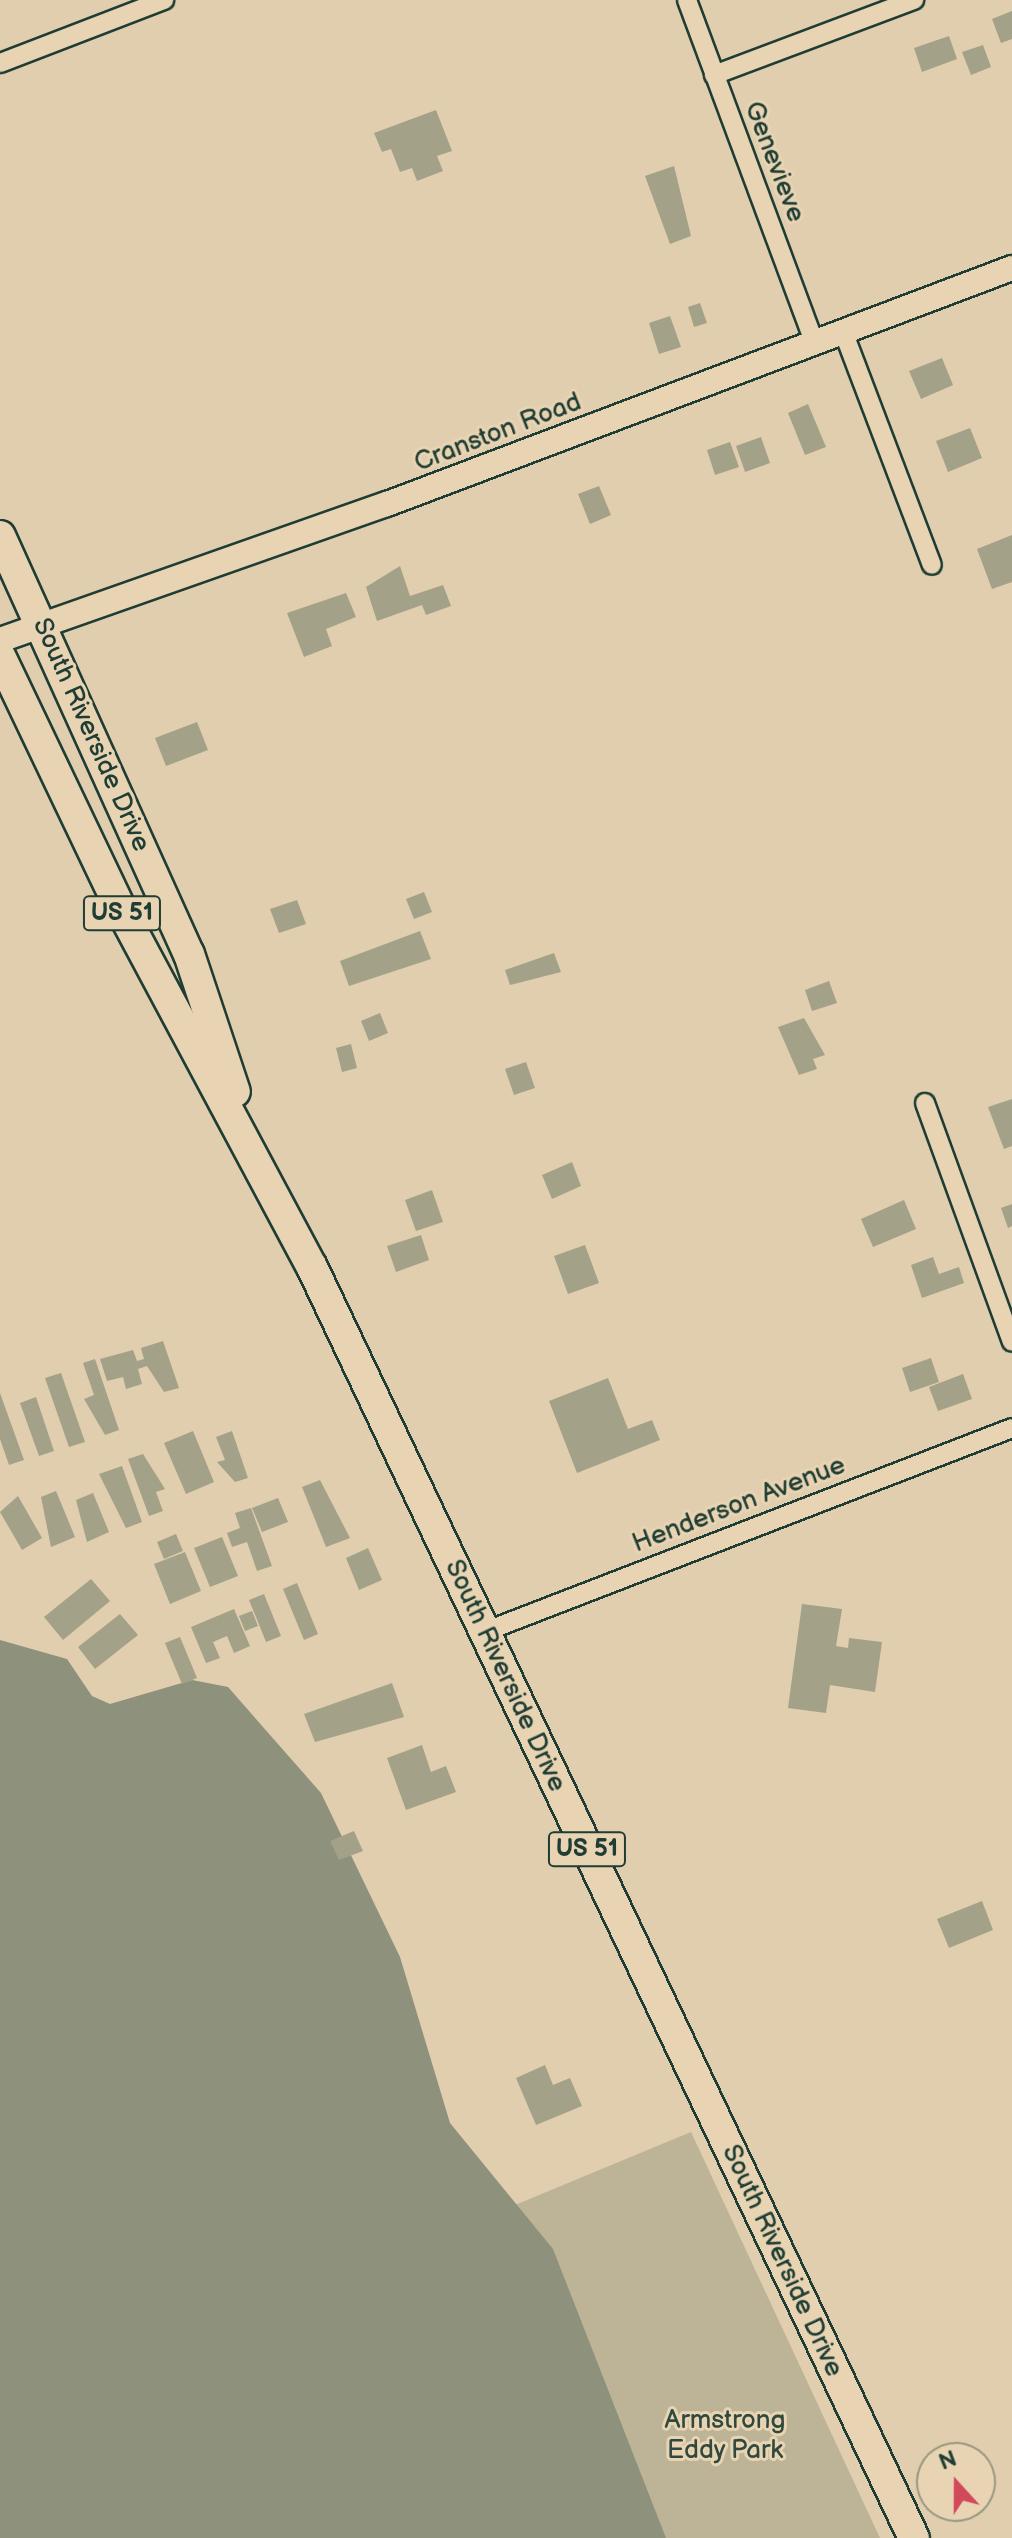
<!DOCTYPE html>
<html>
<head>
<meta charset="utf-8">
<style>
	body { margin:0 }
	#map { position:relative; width:1012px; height:2538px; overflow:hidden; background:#e0ceae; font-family:"Balsamiq Sans",sans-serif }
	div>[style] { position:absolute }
	.green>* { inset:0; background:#bdb397 }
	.water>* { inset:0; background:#8e917b }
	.building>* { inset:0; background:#a4a189 }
	.roads { filter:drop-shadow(2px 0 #1f3d34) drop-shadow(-2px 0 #1f3d34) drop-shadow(0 2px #1f3d34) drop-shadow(0 -2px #1f3d34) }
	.minor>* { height:18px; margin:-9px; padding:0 9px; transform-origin:9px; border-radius:9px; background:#e8d4b3 }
	.tertiary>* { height:24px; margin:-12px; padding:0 12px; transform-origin:12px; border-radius:12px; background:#e8d4b3 }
	.primary>* { height:30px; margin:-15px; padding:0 15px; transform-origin:15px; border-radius:15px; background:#e8d4b3 }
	span { translate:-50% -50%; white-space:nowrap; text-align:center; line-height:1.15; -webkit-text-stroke:6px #e8d4b3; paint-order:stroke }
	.shield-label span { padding:2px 6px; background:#e8d4b3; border:2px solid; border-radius:6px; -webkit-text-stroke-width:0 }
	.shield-label { font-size:24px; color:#1f3d34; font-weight:700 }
	.street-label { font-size:26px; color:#1f3d34 }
	.park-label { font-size:26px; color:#2f493e }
	.north { position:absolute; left:916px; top:2442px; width:80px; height:80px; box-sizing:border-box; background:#e8d4b3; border:2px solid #989880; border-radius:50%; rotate:339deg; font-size:22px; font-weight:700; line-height:32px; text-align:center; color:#1f3d34 }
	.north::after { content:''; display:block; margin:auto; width:28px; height:36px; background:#d1495b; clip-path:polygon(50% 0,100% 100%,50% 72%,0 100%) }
</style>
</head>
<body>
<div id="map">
	<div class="green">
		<i style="clip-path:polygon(691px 2132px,880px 2538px,666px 2538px,633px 2469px,515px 2205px)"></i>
	</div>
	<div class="water">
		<i style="clip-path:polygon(0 1640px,67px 1659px,92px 1696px,110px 1704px,192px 1680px,228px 1687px,321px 1793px,400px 1957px,450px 2123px,553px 2249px,666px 2538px,0 2538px)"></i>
	</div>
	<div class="building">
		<i style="clip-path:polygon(1012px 11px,1012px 39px,1001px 43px,992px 19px)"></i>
		<i style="clip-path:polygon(949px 36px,957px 59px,922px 72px,914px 48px)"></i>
		<i style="clip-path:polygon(983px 45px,991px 67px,971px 75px,962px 52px)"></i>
		<i style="clip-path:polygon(436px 110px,452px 151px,437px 156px,443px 171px,417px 181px,412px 168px,400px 172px,391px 149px,382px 152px,374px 133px)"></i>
		<i style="clip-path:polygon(674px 166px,691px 236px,670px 244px,645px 176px)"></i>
		<i style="clip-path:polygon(700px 303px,707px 323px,694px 327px,688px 307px)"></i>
		<i style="clip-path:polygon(670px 316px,681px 347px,659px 354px,649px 323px)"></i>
		<i style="clip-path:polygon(942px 358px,953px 385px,921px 399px,909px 371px)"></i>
		<i style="clip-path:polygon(808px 404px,826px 447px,805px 455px,788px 413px)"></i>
		<i style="clip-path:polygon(970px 428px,982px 458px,948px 472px,936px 441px)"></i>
		<i style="clip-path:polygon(761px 437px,770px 463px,745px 472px,736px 446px)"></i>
		<i style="clip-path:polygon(730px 442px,739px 467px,715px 475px,707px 450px)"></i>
		<i style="clip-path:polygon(599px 486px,611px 515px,590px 524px,578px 494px)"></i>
		<i style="clip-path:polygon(1012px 535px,1012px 582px,992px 589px,977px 549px)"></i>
		<i style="clip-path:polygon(400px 566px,410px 596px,443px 585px,451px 606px,426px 615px,422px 605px,377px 621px,366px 587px)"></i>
		<i style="clip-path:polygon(346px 593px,356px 617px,326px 629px,332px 646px,304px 657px,287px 613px)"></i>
		<i style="clip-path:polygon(197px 722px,208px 750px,166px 766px,155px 738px)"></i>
		<i style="clip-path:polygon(424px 892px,432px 912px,414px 919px,406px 899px)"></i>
		<i style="clip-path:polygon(297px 900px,306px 924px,279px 933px,270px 909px)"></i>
		<i style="clip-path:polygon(420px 931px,431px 959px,349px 986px,340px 961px)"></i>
		<i style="clip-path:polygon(554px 953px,561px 972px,510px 985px,505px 970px)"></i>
		<i style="clip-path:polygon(829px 981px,837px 1003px,812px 1011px,805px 990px)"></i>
		<i style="clip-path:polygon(380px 1013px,388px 1033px,369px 1041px,361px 1021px)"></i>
		<i style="clip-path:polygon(804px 1018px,825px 1055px,813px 1059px,817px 1069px,799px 1075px,778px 1027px)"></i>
		<i style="clip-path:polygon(351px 1044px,357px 1068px,342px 1072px,336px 1048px)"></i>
		<i style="clip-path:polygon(526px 1062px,535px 1088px,514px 1095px,505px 1069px)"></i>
		<i style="clip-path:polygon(1012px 1099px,1012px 1146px,1004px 1149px,988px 1107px)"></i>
		<i style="clip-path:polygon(572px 1162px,581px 1186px,552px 1199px,542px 1175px)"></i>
		<i style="clip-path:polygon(432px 1190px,443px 1222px,416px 1231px,405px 1200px)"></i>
		<i style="clip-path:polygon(904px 1200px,916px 1229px,873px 1247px,861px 1219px)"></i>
		<i style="clip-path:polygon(1012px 1204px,1012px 1226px,1008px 1228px,1001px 1208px)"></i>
		<i style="clip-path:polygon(421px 1235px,429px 1260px,396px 1272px,387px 1246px)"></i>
		<i style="clip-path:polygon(585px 1245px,599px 1283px,568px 1294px,554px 1256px)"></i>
		<i style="clip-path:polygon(933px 1257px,939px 1274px,959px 1267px,964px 1283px,922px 1298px,911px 1265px)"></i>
		<i style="clip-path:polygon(163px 1341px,179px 1388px,164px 1392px,147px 1366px,138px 1369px,142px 1384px,126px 1389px,123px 1377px,107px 1381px,100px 1359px,133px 1350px,137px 1361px,144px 1359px,141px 1348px)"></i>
		<i style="clip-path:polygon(931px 1358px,939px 1382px,910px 1392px,902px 1368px)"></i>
		<i style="clip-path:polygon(95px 1359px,119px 1430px,105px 1435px,84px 1399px,94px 1395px,83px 1363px)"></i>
		<i style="clip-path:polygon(61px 1373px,85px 1442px,69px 1447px,45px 1378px)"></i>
		<i style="clip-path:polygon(963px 1374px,972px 1399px,938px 1411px,929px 1387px)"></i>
		<i style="clip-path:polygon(608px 1378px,628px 1429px,652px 1420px,660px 1440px,577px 1473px,549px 1401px)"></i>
		<i style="clip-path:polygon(0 1393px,24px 1460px,9px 1465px,0 1439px)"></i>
		<i style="clip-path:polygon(36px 1397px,54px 1451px,39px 1456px,20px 1403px)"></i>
		<i style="clip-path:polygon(193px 1431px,214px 1482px,186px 1494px,164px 1443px)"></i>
		<i style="clip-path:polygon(232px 1431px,248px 1478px,235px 1482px,217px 1462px,225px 1460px,216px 1437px)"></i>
		<i style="clip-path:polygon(143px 1454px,165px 1489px,156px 1492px,163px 1511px,149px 1516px,128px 1459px)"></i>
		<i style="clip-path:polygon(122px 1466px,142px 1522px,126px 1528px,99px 1474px)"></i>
		<i style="clip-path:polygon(320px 1480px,350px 1538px,326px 1547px,302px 1487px)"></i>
		<i style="clip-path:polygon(56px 1491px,75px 1537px,51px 1547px,41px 1497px)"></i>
		<i style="clip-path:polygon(93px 1493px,109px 1532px,87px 1542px,76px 1500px)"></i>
		<i style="clip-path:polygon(18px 1496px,42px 1538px,22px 1550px,0 1512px)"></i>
		<i style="clip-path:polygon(278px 1498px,288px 1522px,262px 1532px,252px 1508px)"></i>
		<i style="clip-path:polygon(251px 1508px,272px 1566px,257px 1571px,247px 1542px,232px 1547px,227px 1533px,240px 1528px,235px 1513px)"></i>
		<i style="clip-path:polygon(176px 1534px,183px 1551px,164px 1559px,157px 1542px)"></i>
		<i style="clip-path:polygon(222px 1537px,238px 1576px,210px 1587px,194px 1548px)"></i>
		<i style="clip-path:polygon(368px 1548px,382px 1580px,359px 1590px,346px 1558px)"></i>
		<i style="clip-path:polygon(185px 1552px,201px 1591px,170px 1604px,154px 1564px)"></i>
		<i style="clip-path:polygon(91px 1579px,110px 1601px,63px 1640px,44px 1617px)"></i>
		<i style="clip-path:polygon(297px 1583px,318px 1634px,304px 1640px,283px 1589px)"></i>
		<i style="clip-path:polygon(264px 1594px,281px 1636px,266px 1642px,249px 1600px)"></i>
		<i style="clip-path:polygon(802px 1604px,842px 1609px,836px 1646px,848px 1648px,849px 1638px,882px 1642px,875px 1692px,830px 1685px,826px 1713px,788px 1708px)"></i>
		<i style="clip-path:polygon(234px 1609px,250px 1646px,234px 1653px,227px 1636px,213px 1642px,220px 1658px,206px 1663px,191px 1627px)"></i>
		<i style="clip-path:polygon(252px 1611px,258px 1626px,245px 1631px,239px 1616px)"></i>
		<i style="clip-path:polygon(120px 1614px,138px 1635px,95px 1669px,78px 1647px)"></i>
		<i style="clip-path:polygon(180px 1637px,197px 1678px,182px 1684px,165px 1643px)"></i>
		<i style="clip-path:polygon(392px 1683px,404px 1717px,315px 1742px,304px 1714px)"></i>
		<i style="clip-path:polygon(422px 1745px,431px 1772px,446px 1766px,456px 1792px,406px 1810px,387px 1758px)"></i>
		<i style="clip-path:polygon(354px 1831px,363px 1851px,339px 1860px,330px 1841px)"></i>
		<i style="clip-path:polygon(982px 1901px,993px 1930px,949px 1948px,937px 1919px)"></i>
		<i style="clip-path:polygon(545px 2065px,553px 2085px,570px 2078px,582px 2106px,536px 2125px,516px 2078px)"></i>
	</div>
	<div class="roads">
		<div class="minor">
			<i style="left:687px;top:0;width:365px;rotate:69.6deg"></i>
			<i style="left:0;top:63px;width:176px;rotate:-21deg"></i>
			<i style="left:714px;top:75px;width:214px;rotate:-20.6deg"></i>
			<i style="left:843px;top:331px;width:250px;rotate:69.2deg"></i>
			<i style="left:925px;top:1103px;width:254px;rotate:70deg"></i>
			<i style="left:484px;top:1632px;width:566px;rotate:-21.12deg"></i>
		</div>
		<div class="tertiary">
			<i style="left:0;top:640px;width:410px;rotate:-19.4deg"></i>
			<i style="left:387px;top:504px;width:668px;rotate:-20.69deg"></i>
		</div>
		<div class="primary">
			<i style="left:0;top:536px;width:459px;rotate:65.7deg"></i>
			<i style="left:189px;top:954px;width:145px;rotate:71.6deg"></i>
			<i style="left:0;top:656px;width:277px;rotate:64.5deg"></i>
			<i style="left:119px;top:906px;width:409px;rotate:61.9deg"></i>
			<i style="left:312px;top:1267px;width:1406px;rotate:64.66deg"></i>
		</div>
	</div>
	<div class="shield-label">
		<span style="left:122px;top:913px">US 51</span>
		<span style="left:587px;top:1849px">US 51</span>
	</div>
	<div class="street-label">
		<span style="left:774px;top:162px;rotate:69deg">Genevieve</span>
		<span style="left:498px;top:433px;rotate:-21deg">Cranston Road</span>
		<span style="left:91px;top:735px;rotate:66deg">South Riverside Drive</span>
		<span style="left:739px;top:1505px;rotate:-21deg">Henderson Avenue</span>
		<span style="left:505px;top:1676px;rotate:65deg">South Riverside Drive</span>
		<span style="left:782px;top:2261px;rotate:65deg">South Riverside Drive</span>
	</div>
	<div class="park-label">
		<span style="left:725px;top:2436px">Armstrong<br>Eddy Park</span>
	</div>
	<div class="north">N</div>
</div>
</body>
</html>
